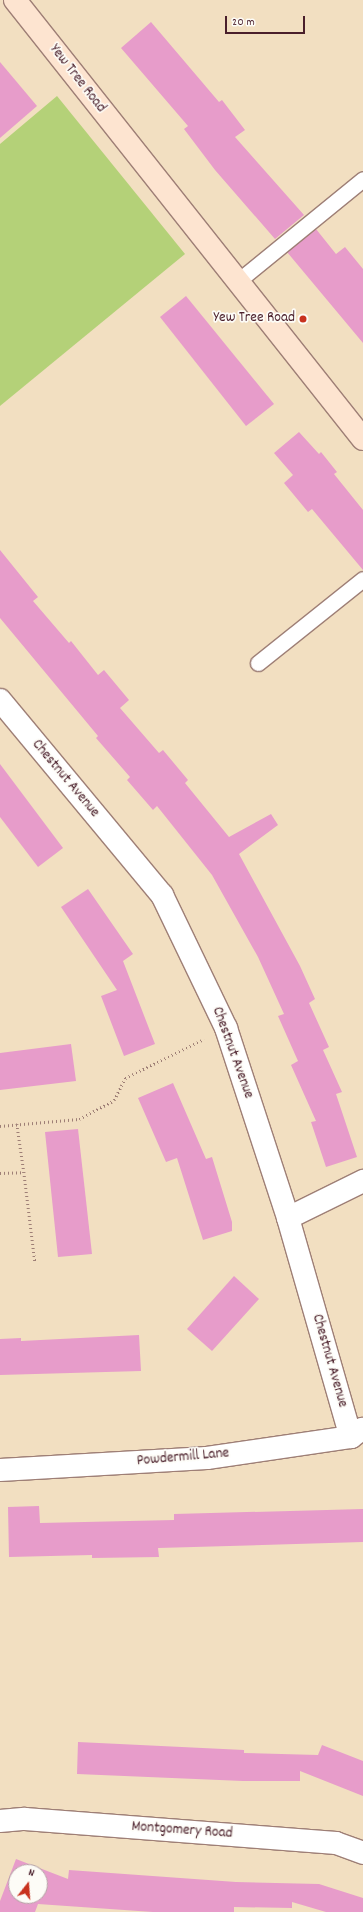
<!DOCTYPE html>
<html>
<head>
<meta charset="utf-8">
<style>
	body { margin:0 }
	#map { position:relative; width:363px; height:1912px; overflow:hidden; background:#f2dfc1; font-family:Dekko,sans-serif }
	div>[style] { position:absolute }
	.green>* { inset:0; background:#b4d178 }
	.building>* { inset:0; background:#e79cca }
	.path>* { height:2.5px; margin-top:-1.25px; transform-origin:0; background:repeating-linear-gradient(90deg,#9e7f76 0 1px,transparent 0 4px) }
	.roads { filter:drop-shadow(1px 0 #9e7f76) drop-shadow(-1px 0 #9e7f76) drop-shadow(0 1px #9e7f76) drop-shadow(0 -1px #9e7f76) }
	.lane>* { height:15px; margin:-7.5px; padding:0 7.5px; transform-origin:7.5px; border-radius:7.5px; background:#fff }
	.street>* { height:22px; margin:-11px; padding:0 11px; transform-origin:11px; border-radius:11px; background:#fff }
	.secondary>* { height:22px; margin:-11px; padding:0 11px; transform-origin:11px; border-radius:11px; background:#fde4d0 }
	.dots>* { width:11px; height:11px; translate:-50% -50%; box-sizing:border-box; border:2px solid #fdfcf7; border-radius:50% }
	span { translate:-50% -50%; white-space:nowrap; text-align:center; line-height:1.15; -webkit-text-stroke:3.5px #fdfcf7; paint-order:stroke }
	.street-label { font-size:15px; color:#4a1f2b }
	.poi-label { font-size:15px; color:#4a1f2b }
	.right { translate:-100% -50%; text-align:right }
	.north { position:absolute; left:8px; top:1864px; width:40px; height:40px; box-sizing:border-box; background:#fdfcf7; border:1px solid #b5a4a5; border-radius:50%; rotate:17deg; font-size:11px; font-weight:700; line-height:16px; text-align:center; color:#4a1f2b }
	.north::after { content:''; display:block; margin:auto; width:14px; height:18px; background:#c8321e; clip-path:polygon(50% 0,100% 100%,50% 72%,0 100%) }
	.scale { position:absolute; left:225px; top:16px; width:80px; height:18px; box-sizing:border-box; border:2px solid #4a1f2b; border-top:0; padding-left:5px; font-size:12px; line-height:14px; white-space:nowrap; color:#4a1f2b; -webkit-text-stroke:3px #fdfcf7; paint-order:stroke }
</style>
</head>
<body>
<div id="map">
	<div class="green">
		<i style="clip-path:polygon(57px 96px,185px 254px,0 406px,0 144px)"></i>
	</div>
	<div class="building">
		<i style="clip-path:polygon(151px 22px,219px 102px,222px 100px,245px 130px,235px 137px,304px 215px,275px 239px,215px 170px,184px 129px,188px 126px,121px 48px)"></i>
		<i style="clip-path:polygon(0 62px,37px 106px,0 138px)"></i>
		<i style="clip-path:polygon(316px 229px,336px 254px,345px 247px,363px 269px,363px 343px,287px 252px)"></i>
		<i style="clip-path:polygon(186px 296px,274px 404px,246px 426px,160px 317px)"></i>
		<i style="clip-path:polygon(299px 432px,319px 454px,321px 452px,337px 472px,334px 474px,363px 510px,363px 570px,312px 509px,308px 512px,284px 483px,293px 475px,274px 453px)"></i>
		<i style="clip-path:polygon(0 550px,38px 597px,33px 601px,69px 643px,71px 641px,98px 675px,104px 670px,129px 700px,120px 708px,159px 753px,163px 750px,188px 780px,185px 783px,229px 837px,271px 814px,278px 825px,239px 854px,300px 966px,315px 999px,309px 1003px,329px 1047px,323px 1050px,342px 1092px,336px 1094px,357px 1157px,326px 1167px,311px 1122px,316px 1121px,291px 1065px,298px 1061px,278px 1016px,284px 1014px,258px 957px,212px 875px,157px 806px,153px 810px,127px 780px,130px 777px,96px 738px,98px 736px,0 618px)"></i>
		<i style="clip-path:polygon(0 764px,63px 848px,38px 867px,0 817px)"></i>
		<i style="clip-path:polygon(88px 889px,133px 954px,123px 961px,155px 1044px,124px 1056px,101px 996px,117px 990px,61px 907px)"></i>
		<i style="clip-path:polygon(71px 1044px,76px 1081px,0 1090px,0 1053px)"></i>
		<i style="clip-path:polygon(173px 1083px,206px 1159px,212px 1157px,232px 1222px,232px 1231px,203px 1240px,177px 1158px,166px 1162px,138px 1098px)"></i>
		<i style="clip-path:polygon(78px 1129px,92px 1254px,58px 1257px,45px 1132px)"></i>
		<i style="clip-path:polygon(234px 1276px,259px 1299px,212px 1351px,187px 1329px)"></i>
		<i style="clip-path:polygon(139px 1335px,141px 1371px,0 1375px,0 1339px,21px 1338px,21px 1341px)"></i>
		<i style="clip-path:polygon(39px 1506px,40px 1523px,174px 1520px,174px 1514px,363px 1509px,363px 1542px,158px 1548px,159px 1557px,92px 1558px,92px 1555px,9px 1557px,8px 1507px)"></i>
		<i style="clip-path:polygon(78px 1742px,244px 1750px,244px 1753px,318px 1755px,322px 1745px,363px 1761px,363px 1796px,300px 1771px,300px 1781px,243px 1781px,77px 1774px)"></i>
		<i style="clip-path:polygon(evenodd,16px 1859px,68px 1879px,69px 1870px,236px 1882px,319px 1884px,363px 1898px,363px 1912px,326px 1912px,292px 1902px,292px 1908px,234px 1907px,234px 1912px,153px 1912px,38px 1904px,35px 1912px,0 1912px,0 1901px,16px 1859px,16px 1872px,40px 1872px,40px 1896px,16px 1896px,16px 1872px)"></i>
	</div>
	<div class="path">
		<i style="left:17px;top:1124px;width:49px;rotate:81.7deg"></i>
		<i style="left:0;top:1126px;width:79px;rotate:-5.1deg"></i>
		<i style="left:79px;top:1119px;width:40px;rotate:-28deg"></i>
		<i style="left:114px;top:1100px;width:25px;rotate:-63deg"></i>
		<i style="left:125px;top:1078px;width:88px;rotate:-26.3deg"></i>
		<i style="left:0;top:1173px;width:24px;rotate:-2deg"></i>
		<i style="left:24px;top:1172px;width:91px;rotate:83deg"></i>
	</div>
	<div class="roads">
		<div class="lane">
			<i style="left:238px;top:281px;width:161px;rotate:-39.2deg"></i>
			<i style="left:258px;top:663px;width:134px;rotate:-38.7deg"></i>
		</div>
		<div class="street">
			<i style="left:0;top:700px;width:254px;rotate:50.3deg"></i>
			<i style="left:162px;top:895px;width:148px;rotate:64.3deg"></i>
			<i style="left:226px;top:1028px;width:200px;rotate:71.9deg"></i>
			<i style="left:288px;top:1218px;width:228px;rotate:74deg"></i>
			<i style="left:288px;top:1218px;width:84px;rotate:-26.3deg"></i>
			<i style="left:0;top:1470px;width:207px;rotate:-3.3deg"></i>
			<i style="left:207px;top:1458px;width:146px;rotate:-8.3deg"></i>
			<i style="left:351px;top:1437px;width:14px;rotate:-36deg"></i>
			<i style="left:0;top:1821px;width:25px;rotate:-5deg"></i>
			<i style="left:25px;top:1819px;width:312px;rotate:4.4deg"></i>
			<i style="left:336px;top:1843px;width:29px;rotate:20deg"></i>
		</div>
		<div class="secondary">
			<i style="left:15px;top:0;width:560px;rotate:51.6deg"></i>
		</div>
	</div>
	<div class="dots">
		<i style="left:303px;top:319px;background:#c8321e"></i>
	</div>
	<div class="street-label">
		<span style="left:77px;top:79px;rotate:52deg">Yew Tree Road</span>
		<span style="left:65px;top:779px;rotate:50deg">Chestnut Avenue</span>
		<span style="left:232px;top:1053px;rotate:70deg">Chestnut Avenue</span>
		<span style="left:329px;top:1361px;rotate:74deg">Chestnut Avenue</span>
		<span style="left:183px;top:1458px;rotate:-5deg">Powdermill Lane</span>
		<span style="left:182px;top:1831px;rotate:4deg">Montgomery Road</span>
	</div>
	<div class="poi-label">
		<span class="right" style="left:295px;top:319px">Yew Tree Road</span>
	</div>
	<div class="north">N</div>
	<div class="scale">20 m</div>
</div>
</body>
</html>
